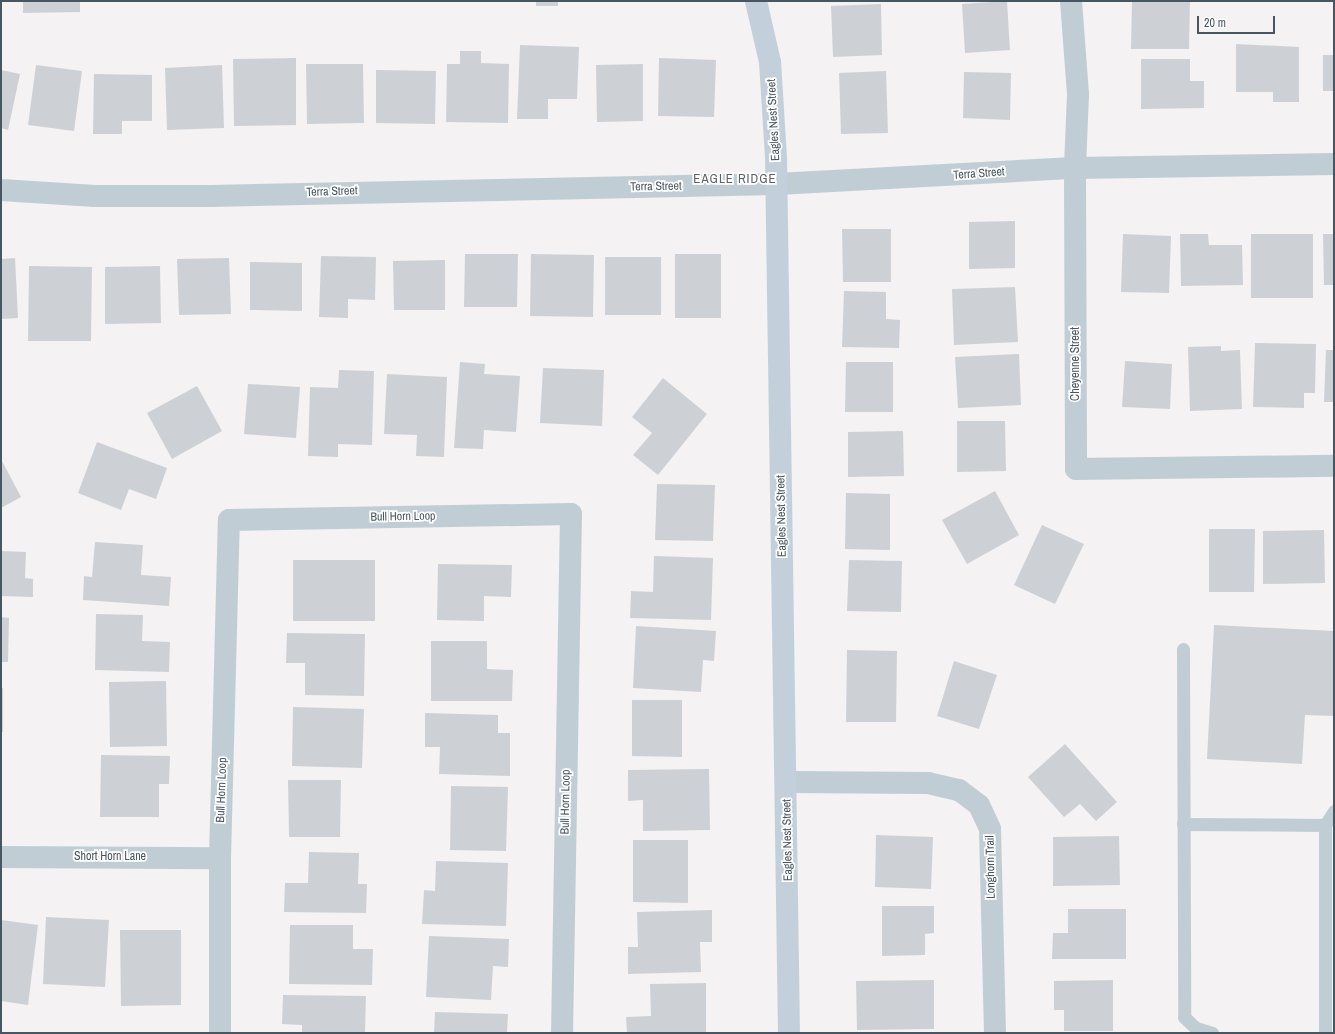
<!DOCTYPE html>
<html>
<head>
<meta charset="utf-8">
<style>
	body { margin:0 }
	#map { position:relative; width:1335px; height:1034px; overflow:hidden; background:#f4f2f2; font-family:"Archivo Narrow",sans-serif }
	div>[style] { position:absolute }
	.building>* { inset:0; background:#cdd1d6 }
	.lane>* { height:13px; margin:-6.5px; padding:0 6.5px; transform-origin:6.5px; border-radius:6.5px; background:#c1cdd4 }
	.street>* { height:22px; margin:-11px; padding:0 11px; transform-origin:11px; border-radius:11px; background:#c1cdd4 }
	.secondary>* { height:22px; margin:-11px; padding:0 11px; transform-origin:11px; border-radius:11px; background:#c3d0dc }
	span { translate:-50% -50%; white-space:nowrap; text-align:center; line-height:1.15; -webkit-text-stroke:3.5px #fff; paint-order:stroke }
	.street-label { font-size:12px; color:#475661 }
	.neighbourhood-label { font-size:13px; color:#5d6267; letter-spacing:1px }
	.frame { position:absolute; inset:0; border:2px solid #475661; pointer-events:none }
	.scale { position:absolute; left:1197px; top:16px; width:78px; height:18px; box-sizing:border-box; border:2px solid #475661; border-top:0; padding-left:5px; font-size:12px; line-height:14px; white-space:nowrap; color:#475661; -webkit-text-stroke:3px #fff; paint-order:stroke }
</style>
</head>
<body>
<div id="map">
	<div class="building">
		<i style="clip-path:polygon(23px 1px,80px 1px,80px 12px,23px 13px)"></i>
		<i style="clip-path:polygon(536px 1px,558px 1px,558px 6px,536px 6px)"></i>
		<i style="clip-path:polygon(1007px 1px,1010px 50px,965px 53px,962px 4px)"></i>
		<i style="clip-path:polygon(1132px 1px,1190px 1px,1189px 49px,1131px 49px)"></i>
		<i style="clip-path:polygon(881px 4px,882px 55px,833px 57px,831px 6px)"></i>
		<i style="clip-path:polygon(1236px 44px,1299px 47px,1299px 102px,1273px 102px,1273px 92px,1236px 92px)"></i>
		<i style="clip-path:polygon(520px 45px,579px 47px,577px 99px,548px 99px,548px 119px,517px 119px)"></i>
		<i style="clip-path:polygon(460px 51px,481px 51px,481px 63px,509px 64px,508px 123px,446px 122px,447px 64px,460px 64px)"></i>
		<i style="clip-path:polygon(1323px 55px,1334px 55px,1334px 91px,1323px 91px)"></i>
		<i style="clip-path:polygon(296px 58px,296px 125px,234px 126px,233px 59px)"></i>
		<i style="clip-path:polygon(659px 58px,716px 60px,714px 117px,658px 116px)"></i>
		<i style="clip-path:polygon(1141px 59px,1190px 59px,1190px 81px,1204px 81px,1204px 108px,1141px 109px)"></i>
		<i style="clip-path:polygon(306px 64px,363px 64px,364px 123px,307px 124px)"></i>
		<i style="clip-path:polygon(643px 64px,643px 121px,597px 122px,596px 65px)"></i>
		<i style="clip-path:polygon(36px 65px,82px 71px,74px 131px,28px 125px)"></i>
		<i style="clip-path:polygon(222px 65px,224px 128px,167px 130px,165px 68px)"></i>
		<i style="clip-path:polygon(1px 70px,20px 74px,8px 130px,1px 128px)"></i>
		<i style="clip-path:polygon(376px 70px,436px 71px,435px 124px,376px 123px)"></i>
		<i style="clip-path:polygon(886px 71px,888px 133px,841px 134px,839px 73px)"></i>
		<i style="clip-path:polygon(964px 72px,1011px 73px,1010px 120px,963px 118px)"></i>
		<i style="clip-path:polygon(94px 74px,152px 75px,152px 121px,122px 121px,122px 134px,93px 134px)"></i>
		<i style="clip-path:polygon(1015px 221px,1015px 268px,969px 269px,969px 222px)"></i>
		<i style="clip-path:polygon(842px 229px,891px 229px,891px 282px,843px 282px)"></i>
		<i style="clip-path:polygon(1123px 234px,1171px 236px,1169px 293px,1121px 292px)"></i>
		<i style="clip-path:polygon(1180px 234px,1208px 234px,1209px 245px,1242px 245px,1243px 285px,1181px 286px)"></i>
		<i style="clip-path:polygon(1251px 234px,1313px 234px,1313px 298px,1251px 298px)"></i>
		<i style="clip-path:polygon(1323px 234px,1334px 234px,1334px 285px,1324px 285px)"></i>
		<i style="clip-path:polygon(465px 254px,518px 254px,517px 307px,464px 307px)"></i>
		<i style="clip-path:polygon(531px 254px,594px 255px,593px 317px,530px 316px)"></i>
		<i style="clip-path:polygon(675px 254px,721px 254px,721px 318px,675px 318px)"></i>
		<i style="clip-path:polygon(321px 256px,376px 257px,375px 300px,348px 299px,348px 318px,319px 317px)"></i>
		<i style="clip-path:polygon(605px 257px,661px 257px,661px 315px,605px 315px)"></i>
		<i style="clip-path:polygon(15px 258px,18px 318px,1px 319px,1px 259px)"></i>
		<i style="clip-path:polygon(229px 258px,231px 314px,179px 315px,177px 259px)"></i>
		<i style="clip-path:polygon(445px 260px,445px 310px,394px 310px,393px 261px)"></i>
		<i style="clip-path:polygon(250px 262px,302px 263px,302px 311px,250px 310px)"></i>
		<i style="clip-path:polygon(29px 266px,92px 267px,91px 341px,28px 341px)"></i>
		<i style="clip-path:polygon(160px 266px,161px 323px,105px 324px,105px 267px)"></i>
		<i style="clip-path:polygon(1015px 287px,1018px 342px,954px 345px,952px 289px)"></i>
		<i style="clip-path:polygon(844px 291px,886px 292px,886px 319px,900px 320px,899px 348px,842px 347px)"></i>
		<i style="clip-path:polygon(1255px 343px,1316px 344px,1315px 393px,1304px 393px,1304px 408px,1253px 407px)"></i>
		<i style="clip-path:polygon(1221px 346px,1221px 351px,1240px 350px,1242px 409px,1190px 411px,1188px 347px)"></i>
		<i style="clip-path:polygon(1326px 350px,1334px 350px,1334px 402px,1324px 402px)"></i>
		<i style="clip-path:polygon(1019px 354px,1021px 405px,958px 408px,955px 357px)"></i>
		<i style="clip-path:polygon(1125px 361px,1172px 364px,1170px 409px,1122px 407px)"></i>
		<i style="clip-path:polygon(460px 362px,485px 364px,484px 374px,520px 376px,516px 432px,484px 430px,483px 449px,454px 448px)"></i>
		<i style="clip-path:polygon(846px 362px,893px 362px,893px 412px,845px 412px)"></i>
		<i style="clip-path:polygon(543px 368px,604px 370px,602px 426px,540px 423px)"></i>
		<i style="clip-path:polygon(339px 370px,374px 371px,372px 445px,338px 444px,338px 457px,308px 456px,310px 387px,338px 388px)"></i>
		<i style="clip-path:polygon(387px 374px,447px 377px,444px 457px,416px 456px,417px 435px,384px 434px)"></i>
		<i style="clip-path:polygon(663px 378px,707px 414px,658px 475px,633px 455px,652px 433px,632px 417px)"></i>
		<i style="clip-path:polygon(248px 384px,300px 387px,296px 438px,244px 434px)"></i>
		<i style="clip-path:polygon(197px 386px,222px 431px,172px 459px,147px 413px)"></i>
		<i style="clip-path:polygon(957px 421px,1005px 421px,1006px 471px,957px 472px)"></i>
		<i style="clip-path:polygon(903px 431px,904px 476px,848px 477px,848px 432px)"></i>
		<i style="clip-path:polygon(97px 442px,167px 468px,156px 499px,129px 489px,121px 510px,78px 493px)"></i>
		<i style="clip-path:polygon(1px 459px,21px 497px,1px 508px)"></i>
		<i style="clip-path:polygon(657px 484px,715px 485px,713px 541px,655px 540px)"></i>
		<i style="clip-path:polygon(995px 491px,1019px 535px,967px 564px,942px 520px)"></i>
		<i style="clip-path:polygon(846px 493px,890px 494px,890px 550px,845px 549px)"></i>
		<i style="clip-path:polygon(1042px 525px,1084px 544px,1055px 604px,1014px 585px)"></i>
		<i style="clip-path:polygon(1209px 529px,1255px 529px,1254px 592px,1209px 592px)"></i>
		<i style="clip-path:polygon(1324px 530px,1325px 583px,1263px 584px,1263px 531px)"></i>
		<i style="clip-path:polygon(95px 542px,143px 545px,141px 575px,171px 577px,169px 606px,83px 600px,84px 576px,92px 577px)"></i>
		<i style="clip-path:polygon(1px 551px,26px 552px,25px 578px,33px 579px,33px 597px,1px 596px)"></i>
		<i style="clip-path:polygon(654px 556px,713px 558px,711px 620px,630px 618px,631px 591px,653px 592px)"></i>
		<i style="clip-path:polygon(293px 560px,375px 560px,375px 621px,293px 621px)"></i>
		<i style="clip-path:polygon(849px 560px,902px 561px,901px 612px,847px 611px)"></i>
		<i style="clip-path:polygon(438px 564px,512px 565px,511px 597px,484px 596px,484px 621px,437px 620px)"></i>
		<i style="clip-path:polygon(96px 614px,143px 615px,142px 641px,170px 642px,169px 672px,95px 670px)"></i>
		<i style="clip-path:polygon(1px 617px,9px 618px,8px 662px,1px 662px)"></i>
		<i style="clip-path:polygon(1214px 625px,1334px 631px,1334px 716px,1305px 715px,1302px 764px,1207px 759px)"></i>
		<i style="clip-path:polygon(636px 626px,716px 631px,714px 661px,703px 660px,701px 692px,633px 688px)"></i>
		<i style="clip-path:polygon(287px 633px,365px 634px,364px 696px,305px 695px,305px 663px,286px 663px)"></i>
		<i style="clip-path:polygon(431px 641px,487px 641px,487px 669px,513px 670px,512px 701px,431px 701px)"></i>
		<i style="clip-path:polygon(847px 650px,897px 651px,896px 722px,846px 722px)"></i>
		<i style="clip-path:polygon(954px 661px,997px 675px,979px 729px,937px 716px)"></i>
		<i style="clip-path:polygon(166px 681px,167px 746px,110px 747px,109px 682px)"></i>
		<i style="clip-path:polygon(1px 688px,3px 688px,3px 732px,1px 732px)"></i>
		<i style="clip-path:polygon(632px 700px,682px 700px,682px 757px,632px 756px)"></i>
		<i style="clip-path:polygon(293px 707px,364px 709px,362px 768px,292px 766px)"></i>
		<i style="clip-path:polygon(425px 713px,498px 715px,498px 733px,510px 733px,510px 776px,439px 774px,440px 747px,425px 747px)"></i>
		<i style="clip-path:polygon(1065px 744px,1117px 802px,1096px 821px,1080px 804px,1064px 817px,1028px 777px)"></i>
		<i style="clip-path:polygon(101px 755px,170px 756px,169px 784px,159px 784px,159px 817px,100px 817px)"></i>
		<i style="clip-path:polygon(709px 769px,710px 830px,643px 831px,643px 800px,628px 801px,628px 770px)"></i>
		<i style="clip-path:polygon(288px 780px,341px 780px,340px 837px,289px 837px)"></i>
		<i style="clip-path:polygon(451px 786px,508px 787px,506px 851px,450px 850px)"></i>
		<i style="clip-path:polygon(876px 835px,933px 837px,931px 889px,875px 887px)"></i>
		<i style="clip-path:polygon(1119px 836px,1120px 885px,1053px 886px,1053px 837px)"></i>
		<i style="clip-path:polygon(633px 840px,688px 840px,688px 903px,633px 902px)"></i>
		<i style="clip-path:polygon(309px 852px,359px 853px,358px 884px,367px 884px,366px 913px,284px 912px,285px 883px,308px 883px)"></i>
		<i style="clip-path:polygon(436px 861px,508px 863px,506px 926px,422px 924px,424px 890px,435px 891px)"></i>
		<i style="clip-path:polygon(882px 906px,934px 906px,934px 933px,925px 934px,925px 955px,882px 956px)"></i>
		<i style="clip-path:polygon(1068px 909px,1126px 909px,1126px 959px,1052px 959px,1053px 933px,1068px 933px)"></i>
		<i style="clip-path:polygon(712px 910px,712px 942px,700px 942px,701px 972px,628px 974px,628px 947px,638px 947px,637px 912px)"></i>
		<i style="clip-path:polygon(46px 917px,109px 920px,105px 987px,43px 984px)"></i>
		<i style="clip-path:polygon(1px 920px,38px 925px,28px 1005px,1px 1001px)"></i>
		<i style="clip-path:polygon(290px 925px,353px 925px,353px 949px,373px 949px,372px 985px,289px 984px)"></i>
		<i style="clip-path:polygon(120px 930px,181px 930px,181px 1005px,121px 1006px)"></i>
		<i style="clip-path:polygon(429px 936px,509px 939px,508px 967px,493px 966px,491px 1000px,426px 997px)"></i>
		<i style="clip-path:polygon(934px 980px,934px 1029px,857px 1030px,856px 981px)"></i>
		<i style="clip-path:polygon(1113px 980px,1113px 1031px,1064px 1031px,1064px 1010px,1054px 1010px,1054px 981px)"></i>
		<i style="clip-path:polygon(706px 983px,706px 1033px,627px 1033px,626px 1017px,651px 1016px,650px 984px)"></i>
		<i style="clip-path:polygon(283px 995px,366px 996px,365px 1033px,302px 1033px,302px 1025px,282px 1024px)"></i>
		<i style="clip-path:polygon(435px 1012px,508px 1014px,507px 1033px,434px 1033px)"></i>
	</div>
	<div class="lane">
		<i style="left:1183px;top:649px;width:368px;rotate:89.8deg"></i>
		<i style="left:1184px;top:1017px;width:16px;rotate:43deg"></i>
		<i style="left:1196px;top:1028px;width:17px;rotate:17deg"></i>
		<i style="left:1183px;top:824px;width:142px;rotate:0.4deg"></i>
		<i style="left:1325px;top:1033px;width:208px;rotate:-90deg"></i>
		<i style="left:1325px;top:825px;width:17px;rotate:-57deg"></i>
	</div>
	<div class="street">
		<i style="left:1071px;top:1px;width:94px;rotate:85.7deg"></i>
		<i style="left:1078px;top:95px;width:73px;rotate:92.4deg"></i>
		<i style="left:1075px;top:168px;width:301px;rotate:89.8deg"></i>
		<i style="left:1076px;top:469px;width:258px;rotate:-0.7deg"></i>
		<i style="left:1px;top:190px;width:94px;rotate:3.7deg"></i>
		<i style="left:95px;top:196px;width:116px"></i>
		<i style="left:211px;top:196px;width:566px;rotate:-1.21deg"></i>
		<i style="left:777px;top:184px;width:298px;rotate:-3.1deg"></i>
		<i style="left:1075px;top:168px;width:259px;rotate:-0.9deg"></i>
		<i style="left:787px;top:782px;width:141px;rotate:0.4deg"></i>
		<i style="left:928px;top:783px;width:32px;rotate:13deg"></i>
		<i style="left:959px;top:790px;width:25px;rotate:37deg"></i>
		<i style="left:979px;top:805px;width:26px;rotate:65deg"></i>
		<i style="left:990px;top:829px;width:204px;rotate:88.6deg"></i>
		<i style="left:1px;top:857px;width:219px;rotate:0.3deg"></i>
		<i style="left:220px;top:1033px;width:175px;rotate:-90deg"></i>
		<i style="left:220px;top:858px;width:338px;rotate:-88.5deg"></i>
		<i style="left:229px;top:520px;width:342px;rotate:-1deg"></i>
		<i style="left:571px;top:514px;width:519px;rotate:90.99deg"></i>
	</div>
	<div class="secondary">
		<i style="left:756px;top:1px;width:63px;rotate:77.1deg"></i>
		<i style="left:770px;top:62px;width:96px;rotate:86.4deg"></i>
		<i style="left:776px;top:158px;width:875px;rotate:89.15deg"></i>
	</div>
	<div class="street-label">
		<span style="left:774px;top:120px;rotate:-93deg">Eagles Nest Street</span>
		<span style="left:979px;top:174px;rotate:-4deg">Terra Street</span>
		<span style="left:656px;top:187px;rotate:-1deg">Terra Street</span>
		<span style="left:332px;top:192px;rotate:-2deg">Terra Street</span>
		<span style="left:1076px;top:364px;rotate:-90deg">Cheyenne Street</span>
		<span style="left:782px;top:516px;rotate:-91deg">Eagles Nest Street</span>
		<span style="left:403px;top:517px;rotate:-1deg">Bull Horn Loop</span>
		<span style="left:222px;top:790px;rotate:-88deg">Bull Horn Loop</span>
		<span style="left:566px;top:802px;rotate:-89deg">Bull Horn Loop</span>
		<span style="left:788px;top:840px;rotate:-91deg">Eagles Nest Street</span>
		<span style="left:110px;top:857px">Short Horn Lane</span>
		<span style="left:991px;top:867px;rotate:-91deg">Longhorn Trail</span>
	</div>
	<div class="neighbourhood-label">
		<span style="left:735px;top:179px">EAGLE RIDGE</span>
	</div>
	<div class="frame"></div>
	<div class="scale">20 m</div>
</div>
</body>
</html>
